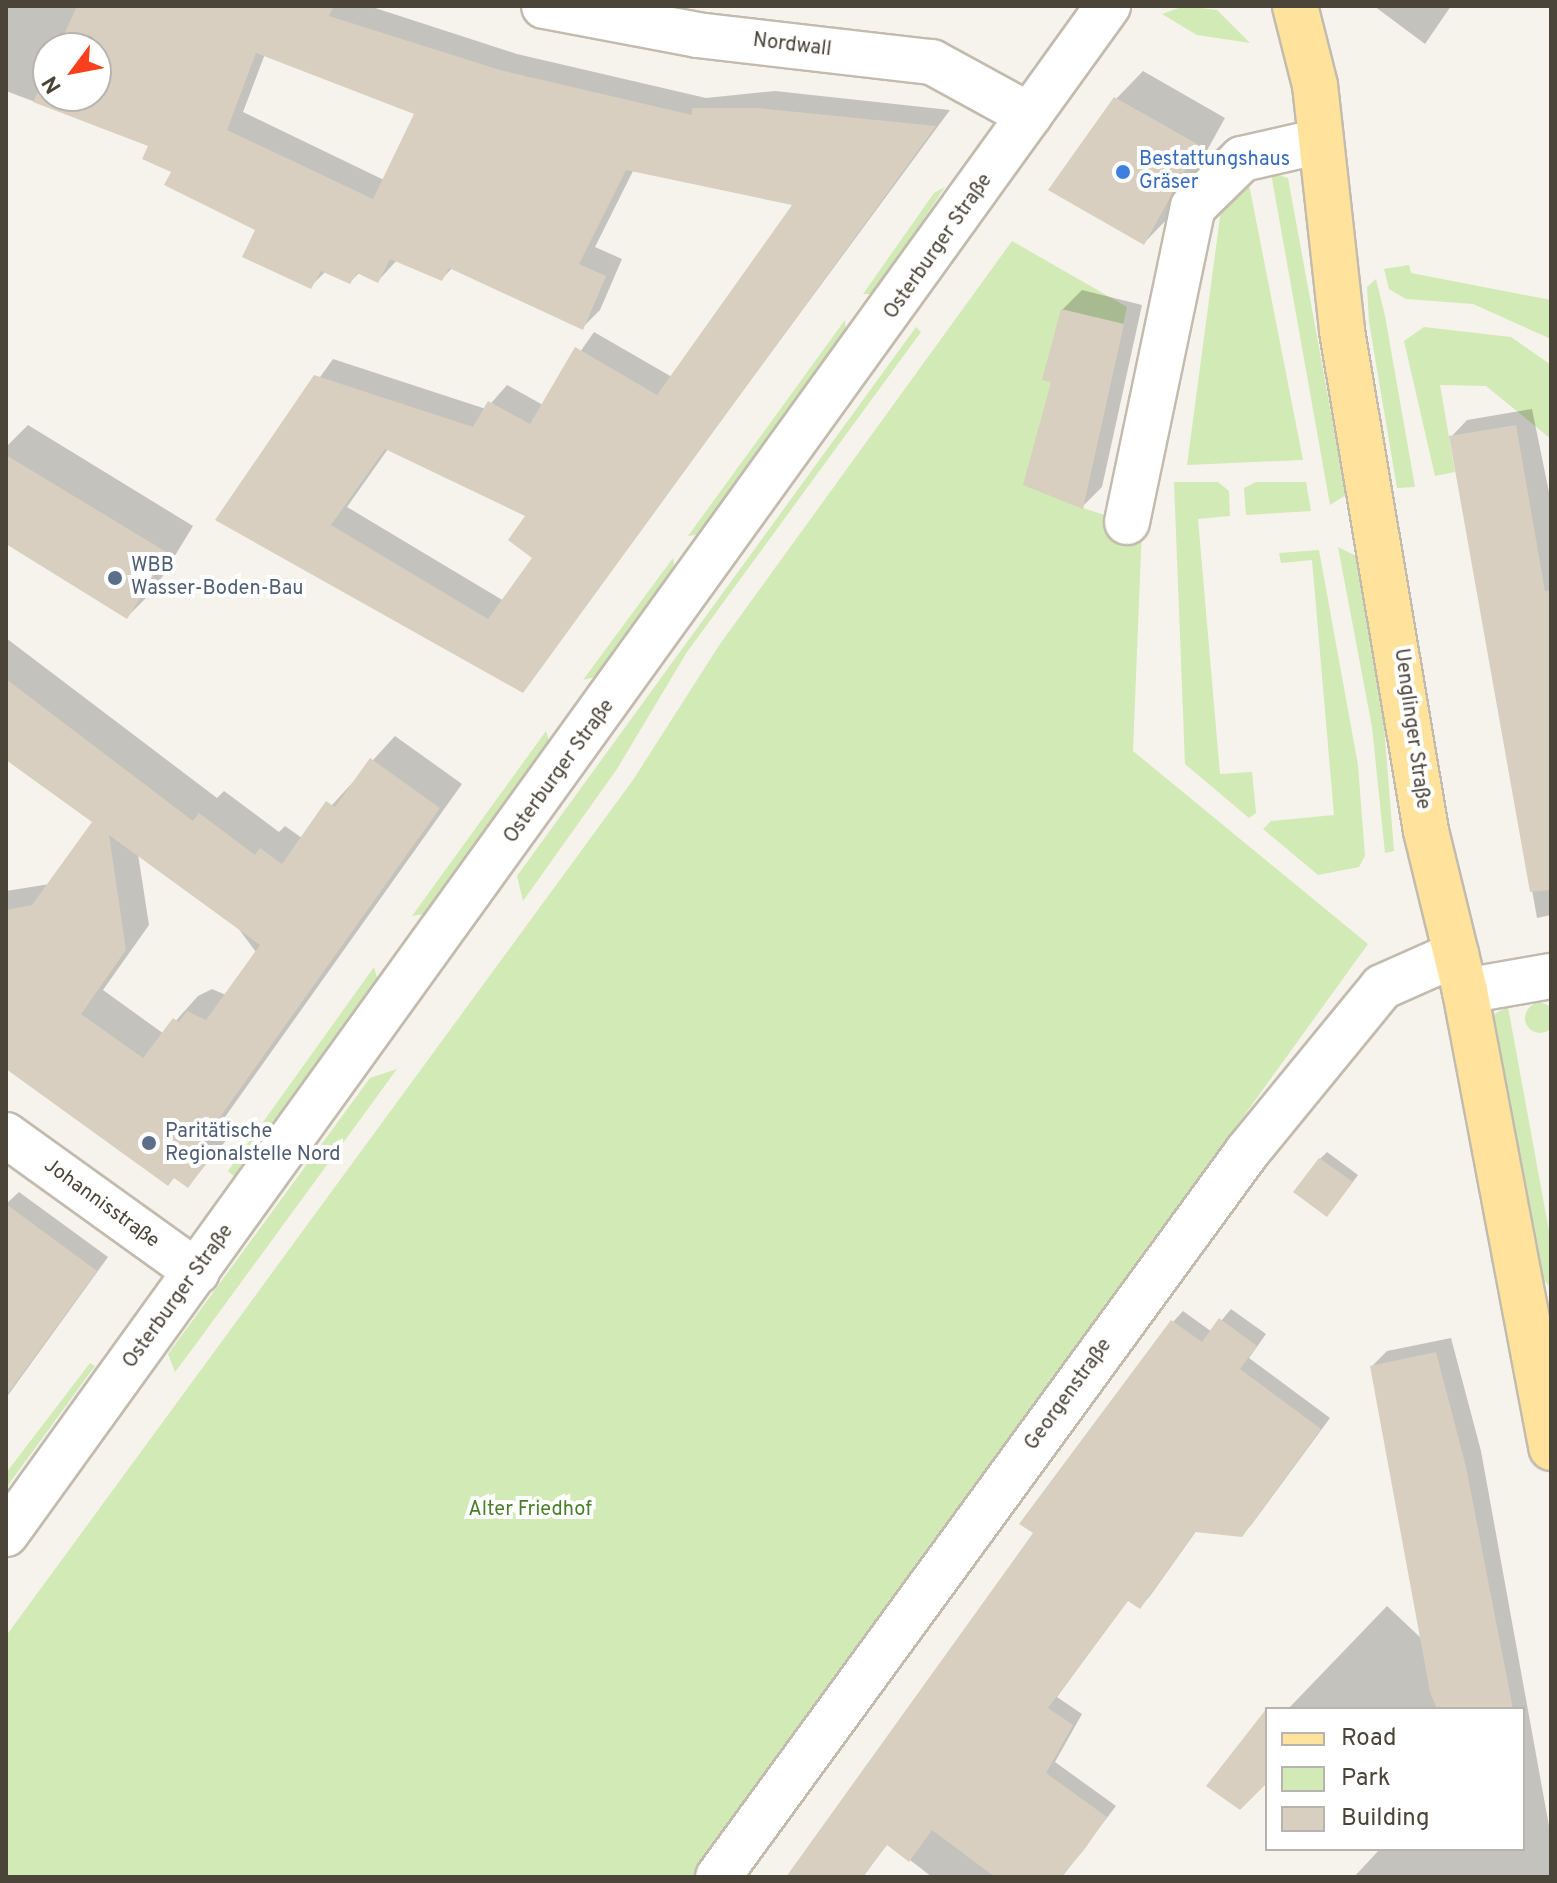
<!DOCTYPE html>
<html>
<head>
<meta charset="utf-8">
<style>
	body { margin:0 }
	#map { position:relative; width:1557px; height:1883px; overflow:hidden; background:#f6f3ec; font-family:Overpass,sans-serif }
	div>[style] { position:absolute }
	.green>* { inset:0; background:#d2eab5 }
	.round { border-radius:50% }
	.shadow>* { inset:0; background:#0003 }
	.building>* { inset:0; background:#d8cfc1 }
	.roads { filter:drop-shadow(2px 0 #c2bbae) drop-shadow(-2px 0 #c2bbae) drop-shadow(0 2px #c2bbae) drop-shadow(0 -2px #c2bbae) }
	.minor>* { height:44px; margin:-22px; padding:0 22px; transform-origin:22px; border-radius:22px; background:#fff }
	.major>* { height:44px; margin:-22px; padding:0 22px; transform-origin:22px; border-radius:22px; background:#ffe39c }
	.dots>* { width:22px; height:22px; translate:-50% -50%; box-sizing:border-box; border:4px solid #fff; border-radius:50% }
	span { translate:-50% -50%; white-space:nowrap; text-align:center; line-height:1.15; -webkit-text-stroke:8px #fff; paint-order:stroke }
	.street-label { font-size:20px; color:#4b4439 }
	.shop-label { font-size:20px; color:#366cbe }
	.left { translate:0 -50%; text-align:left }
	.service-label { font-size:20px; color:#4e5e75 }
	.park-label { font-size:20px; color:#4a7f2a }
	.frame { position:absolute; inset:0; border:8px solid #4b4439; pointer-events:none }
	.legend { position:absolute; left:1265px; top:1707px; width:260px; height:144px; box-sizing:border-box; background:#fff; border:2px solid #b7b4b0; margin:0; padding:10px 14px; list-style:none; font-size:24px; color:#4b4439 }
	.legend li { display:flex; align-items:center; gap:16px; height:40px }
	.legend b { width:40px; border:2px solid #b7b4b0 }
	.north { position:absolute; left:32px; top:32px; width:80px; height:80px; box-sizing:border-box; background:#fff; border:2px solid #b7b4b0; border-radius:50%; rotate:238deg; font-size:22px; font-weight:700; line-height:32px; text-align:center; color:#4b4439 }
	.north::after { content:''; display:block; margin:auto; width:28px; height:36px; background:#fc3f1d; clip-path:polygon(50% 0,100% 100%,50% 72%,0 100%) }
</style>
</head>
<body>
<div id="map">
	<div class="green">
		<i style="clip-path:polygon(1184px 6px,1217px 10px,1250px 43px,1197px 35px,1162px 14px)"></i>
		<i style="clip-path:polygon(1271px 173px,1288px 178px,1346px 495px,1330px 505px)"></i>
		<i style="clip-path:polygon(1248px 179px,1303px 460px,1187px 465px,1222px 202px)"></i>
		<i style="clip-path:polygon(945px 187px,874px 294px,863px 294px,934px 193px)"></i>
		<i style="clip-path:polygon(1012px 241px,1127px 307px,1083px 508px,1142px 527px,1133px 751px,1368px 944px,694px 1877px,6px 1877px,6px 1636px,633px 780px,720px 644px)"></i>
		<i style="clip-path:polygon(1409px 265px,1411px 273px,1551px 300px,1551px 339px,1473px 304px,1406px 299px,1389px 289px,1384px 269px)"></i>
		<i style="clip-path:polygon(1376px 279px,1385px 316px,1415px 487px,1397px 488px,1369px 322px,1367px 287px)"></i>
		<i style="clip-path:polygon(845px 320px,846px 332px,702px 534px,688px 536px)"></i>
		<i style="clip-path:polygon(916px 327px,921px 332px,687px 652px,617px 769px,523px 901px,517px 876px)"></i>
		<i style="clip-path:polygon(1424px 327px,1511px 337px,1551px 365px,1551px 439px,1486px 386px,1440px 385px,1455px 472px,1435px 476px,1404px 341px)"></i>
		<i style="clip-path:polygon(1174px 482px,1218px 482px,1229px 491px,1230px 516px,1198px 519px,1220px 774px,1252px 772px,1256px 813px,1249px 818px,1185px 764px)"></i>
		<i style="clip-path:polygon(1256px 482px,1306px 482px,1311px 511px,1246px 515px,1244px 488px)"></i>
		<i style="clip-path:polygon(1338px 547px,1356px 556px,1380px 675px,1394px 851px,1385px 853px,1372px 727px)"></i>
		<i style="clip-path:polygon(1319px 550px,1358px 765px,1365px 856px,1359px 867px,1318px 875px,1263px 829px,1271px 821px,1334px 815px,1312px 560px,1281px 563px,1279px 553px)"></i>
		<i style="clip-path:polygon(673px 558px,675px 571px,599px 676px,583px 680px)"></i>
		<i style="clip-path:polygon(546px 731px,550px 744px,426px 914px,412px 916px)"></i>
		<i style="clip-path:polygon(374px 967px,378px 981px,235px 1177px,228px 1171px)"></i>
		<i class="round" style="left:1525px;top:1003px;width:30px;height:30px"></i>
		<i style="clip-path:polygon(1508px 1007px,1551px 1242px,1551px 1288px,1542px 1278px,1494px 1014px)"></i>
		<i style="clip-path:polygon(397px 1069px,196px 1344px,175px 1372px,168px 1354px,370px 1078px)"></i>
		<i style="clip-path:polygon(90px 1363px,95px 1366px,6px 1488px,6px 1473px)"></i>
	</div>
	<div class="shadow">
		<i style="clip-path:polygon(evenodd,6px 6px,369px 6px,517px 54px,706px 98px,775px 91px,950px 110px,522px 690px,218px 519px,333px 359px,486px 409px,507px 385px,543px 405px,594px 332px,672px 377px,796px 204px,634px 169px,595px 247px,622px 259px,600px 310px,583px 327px,453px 267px,442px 279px,397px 260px,378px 281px,360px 272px,350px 282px,326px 271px,311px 286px,257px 229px,173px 171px,150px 145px,6px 91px,6px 6px,48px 48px,96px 48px,96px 96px,48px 96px,48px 48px,6px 6px,265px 54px,417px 113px,384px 180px,243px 112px,265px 54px,6px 6px,388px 449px,528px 515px,535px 558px,504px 601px,347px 507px,388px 449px)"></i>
		<i style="clip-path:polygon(1374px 6px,1451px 6px,1425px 44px)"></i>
		<i style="clip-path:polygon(1143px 71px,1225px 118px,1171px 215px,1144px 243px,1116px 99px)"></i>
		<i style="clip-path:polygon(1082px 290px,1142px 305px,1102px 487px,1083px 506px,1054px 380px,1062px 310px)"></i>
		<i style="clip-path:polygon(1532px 409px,1551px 502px,1551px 915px,1537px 918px,1451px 437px,1467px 420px)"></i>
		<i style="clip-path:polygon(28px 425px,193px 526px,154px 590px,127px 617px,6px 542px,6px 447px)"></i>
		<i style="clip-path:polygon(evenodd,6px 638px,217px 798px,224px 791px,279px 832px,285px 826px,302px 838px,395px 736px,462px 784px,225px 1117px,238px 1126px,188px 1186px,6px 1066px,6px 891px,50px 884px,95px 822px,6px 757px,6px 638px,138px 854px,235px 924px,256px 952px,226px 995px,212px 989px,198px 996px,164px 1034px,103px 990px,149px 925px,138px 854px)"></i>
		<i style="clip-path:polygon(1327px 1152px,1358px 1175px,1333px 1208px,1320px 1159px)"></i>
		<i style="clip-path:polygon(19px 1192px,108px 1257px,6px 1398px,6px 1204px)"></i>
		<i style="clip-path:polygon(1231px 1309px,1266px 1334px,1249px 1358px,1330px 1418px,1252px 1524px,1241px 1535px,1197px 1530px,1150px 1596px,1140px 1607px,1129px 1599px,1057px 1697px,1082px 1714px,1055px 1762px,1116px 1806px,1062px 1877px,932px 1877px,888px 1843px,863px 1877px,790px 1877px,1036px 1533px,1173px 1322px,1183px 1311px,1212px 1332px)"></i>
		<i style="clip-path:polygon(1451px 1338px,1481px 1451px,1551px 1837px,1551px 1877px,1354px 1877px,1380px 1849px,1523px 1849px,1523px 1709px,1288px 1709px,1387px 1606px,1423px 1640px,1372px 1366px,1387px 1351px)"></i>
	</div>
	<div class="building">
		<i style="clip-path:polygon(evenodd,77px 6px,334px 6px,329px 16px,500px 70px,692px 115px,692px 108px,756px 108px,936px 126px,523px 693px,215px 520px,314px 375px,473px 427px,488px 401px,530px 424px,575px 347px,657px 395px,792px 205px,626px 170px,579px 264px,606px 276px,583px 330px,449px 268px,442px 281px,390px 259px,378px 283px,357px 273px,350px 284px,321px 271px,311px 289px,242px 257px,255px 230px,164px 185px,171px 172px,142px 159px,148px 146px,33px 102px,48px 71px,48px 96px,96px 96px,96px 48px,58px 48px,77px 6px,256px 53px,414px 114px,373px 199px,227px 130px,256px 53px,77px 6px,385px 449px,525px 516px,508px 540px,532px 558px,488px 619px,331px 525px,385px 449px)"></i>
		<i style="clip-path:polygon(1114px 97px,1199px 145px,1144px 245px,1048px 190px)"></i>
		<i style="clip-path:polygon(1061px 309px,1124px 324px,1083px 509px,1023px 485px,1051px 382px,1042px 380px)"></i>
		<i style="clip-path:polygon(1516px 425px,1545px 591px,1551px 590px,1551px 890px,1530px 892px,1449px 436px)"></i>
		<i style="clip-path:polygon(6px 455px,168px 553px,127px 619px,6px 544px)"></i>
		<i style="clip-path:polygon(evenodd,6px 679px,193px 821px,199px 813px,255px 855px,260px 848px,282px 864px,326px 801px,335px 807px,370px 758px,440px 808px,203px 1141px,216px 1150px,188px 1188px,174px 1178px,168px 1186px,6px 1069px,6px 910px,32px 905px,92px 822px,6px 760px,6px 679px,109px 835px,260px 945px,206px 1020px,187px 1011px,179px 1022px,173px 1018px,143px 1058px,81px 1014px,126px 950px,109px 835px)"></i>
		<i style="clip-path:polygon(1319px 1158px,1353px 1182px,1327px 1217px,1293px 1192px)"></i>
		<i style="clip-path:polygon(6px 1204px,97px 1271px,6px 1396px)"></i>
		<i style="clip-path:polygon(1219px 1318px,1257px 1346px,1240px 1369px,1321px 1429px,1242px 1537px,1195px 1532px,1140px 1609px,1128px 1601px,1048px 1708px,1073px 1725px,1046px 1773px,1107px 1817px,1084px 1850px,1061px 1877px,995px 1877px,932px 1830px,909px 1862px,887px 1845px,862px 1877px,786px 1877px,1033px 1533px,1019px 1524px,1171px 1320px,1202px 1342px)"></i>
		<i style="clip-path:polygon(1436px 1352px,1466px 1467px,1513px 1709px,1437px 1709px,1430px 1692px,1370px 1366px)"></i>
		<i style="clip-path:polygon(1267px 1708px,1267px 1783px,1240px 1810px,1206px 1786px)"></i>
	</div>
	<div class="roads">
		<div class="minor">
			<i style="left:544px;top:6px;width:156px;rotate:10.7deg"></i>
			<i style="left:697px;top:35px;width:237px;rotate:6.6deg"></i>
			<i style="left:932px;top:62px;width:111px;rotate:28.7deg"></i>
			<i style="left:1127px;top:522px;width:322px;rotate:-78.2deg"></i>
			<i style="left:1193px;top:207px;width:69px;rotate:-44.4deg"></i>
			<i style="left:1242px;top:159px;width:81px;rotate:-12.8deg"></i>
			<i style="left:1465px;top:991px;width:87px;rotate:-9.9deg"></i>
			<i style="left:6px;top:1135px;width:235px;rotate:35.7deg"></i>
			<i style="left:6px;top:1534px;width:1884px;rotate:-54.2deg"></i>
			<i style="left:718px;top:1877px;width:897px;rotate:-53.88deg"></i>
			<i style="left:1247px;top:1152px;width:213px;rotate:-50.7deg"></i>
			<i style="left:1382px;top:987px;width:81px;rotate:-24deg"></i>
		</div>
		<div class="major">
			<i style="left:1295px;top:6px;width:81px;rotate:75.8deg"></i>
			<i style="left:1315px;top:85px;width:247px;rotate:83.7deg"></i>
			<i style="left:1342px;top:331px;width:507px;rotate:80.46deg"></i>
			<i style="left:1426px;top:831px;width:165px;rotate:76.3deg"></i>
			<i style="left:1465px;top:991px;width:465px;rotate:79.3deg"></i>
		</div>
	</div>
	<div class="dots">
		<i style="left:1123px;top:172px;background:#3f7fe0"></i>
		<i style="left:115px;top:578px;background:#5c6f8a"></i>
		<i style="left:149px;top:1143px;background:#5c6f8a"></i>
	</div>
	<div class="street-label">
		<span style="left:792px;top:46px;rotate:7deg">Nordwall</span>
		<span style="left:939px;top:247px;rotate:-55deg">Osterburger Straße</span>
		<span style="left:1411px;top:729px;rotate:82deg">Uenglinger Straße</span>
		<span style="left:560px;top:772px;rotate:-54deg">Osterburger Straße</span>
		<span style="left:101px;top:1204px;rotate:36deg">Johannisstraße</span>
		<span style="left:179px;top:1297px;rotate:-54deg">Osterburger Straße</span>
		<span style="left:1069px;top:1395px;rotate:-54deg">Georgenstraße</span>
	</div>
	<div class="shop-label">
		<span class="left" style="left:1139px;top:172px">Bestattungshaus<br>Gräser</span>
	</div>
	<div class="service-label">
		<span class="left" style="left:131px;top:578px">WBB<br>Wasser-Boden-Bau</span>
		<span class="left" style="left:165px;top:1144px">Paritätische<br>Regionalstelle Nord</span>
	</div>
	<div class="park-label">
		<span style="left:530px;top:1510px">Alter Friedhof</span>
	</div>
	<div class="frame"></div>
	<ul class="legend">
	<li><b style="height:10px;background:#ffe39c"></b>Road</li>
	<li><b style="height:22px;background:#d2eab5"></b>Park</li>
	<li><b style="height:22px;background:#d8cfc1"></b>Building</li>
	</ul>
	<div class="north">N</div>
</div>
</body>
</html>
